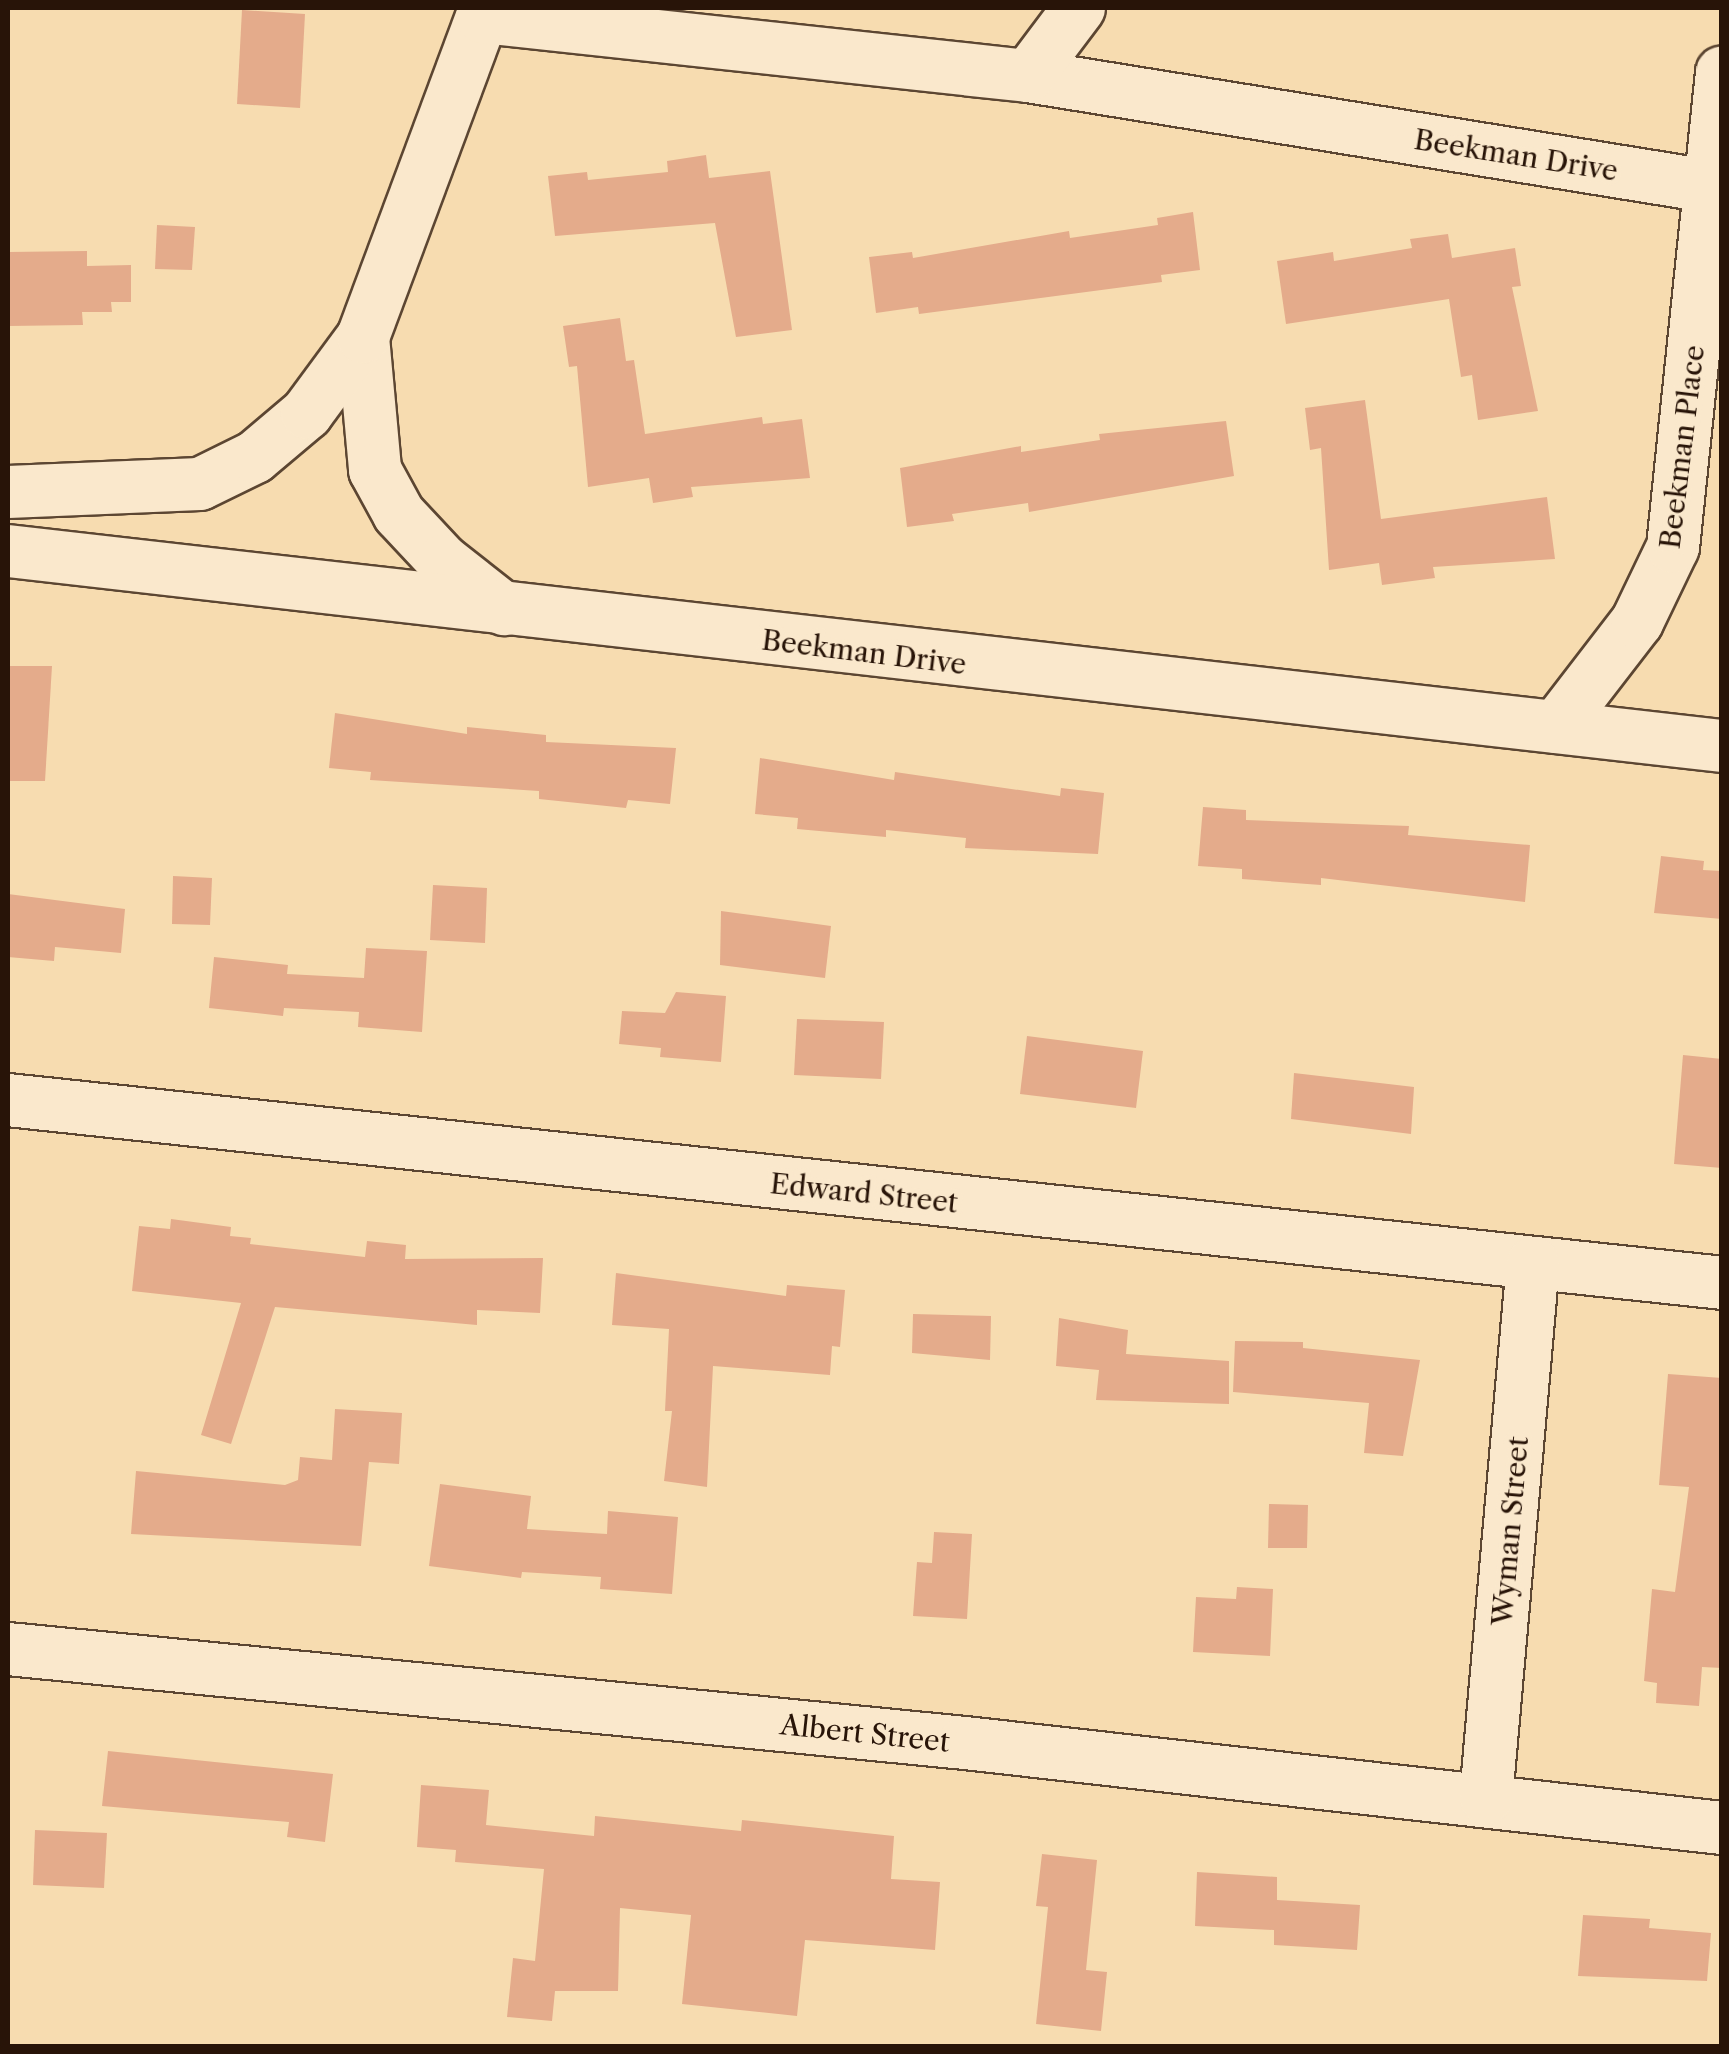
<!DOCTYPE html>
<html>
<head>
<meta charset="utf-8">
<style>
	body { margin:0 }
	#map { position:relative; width:1729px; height:2054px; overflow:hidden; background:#f7dcb0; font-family:"Libre Caslon Text",serif }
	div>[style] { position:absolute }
	.building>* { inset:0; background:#e4ab8b }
	.roads { filter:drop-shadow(2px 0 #5c4632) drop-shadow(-2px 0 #5c4632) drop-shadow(0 2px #5c4632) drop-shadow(0 -2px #5c4632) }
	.street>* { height:52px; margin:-26px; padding:0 26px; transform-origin:26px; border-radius:26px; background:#fae8cc }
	span { translate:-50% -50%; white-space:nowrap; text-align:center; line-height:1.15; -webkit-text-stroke:10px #fae8cc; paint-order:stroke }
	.street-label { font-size:28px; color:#281408 }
	.frame { position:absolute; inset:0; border:10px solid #281408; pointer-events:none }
</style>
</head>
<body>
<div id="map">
	<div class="building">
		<i style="clip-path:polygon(242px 10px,305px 14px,300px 108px,237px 104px)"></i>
		<i style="clip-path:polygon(706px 155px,709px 178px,770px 171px,792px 330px,736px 337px,715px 223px,555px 236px,548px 176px,587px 172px,588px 180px,668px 172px,667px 161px)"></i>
		<i style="clip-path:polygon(1193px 212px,1200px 270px,1161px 275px,1162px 282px,919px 314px,918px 307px,876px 313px,869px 257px,912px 252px,913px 258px,1069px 231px,1070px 238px,1158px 225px,1157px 218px)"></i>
		<i style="clip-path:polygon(157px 225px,195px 227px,192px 270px,155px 269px)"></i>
		<i style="clip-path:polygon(1448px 234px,1452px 258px,1515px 248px,1521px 286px,1512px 287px,1538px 411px,1478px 420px,1472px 375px,1461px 377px,1449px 299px,1286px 324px,1277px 261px,1333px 252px,1334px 261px,1412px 248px,1410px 239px)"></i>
		<i style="clip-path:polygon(87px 251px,87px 266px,131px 265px,131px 302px,111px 302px,112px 312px,82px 312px,83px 325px,8px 326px,8px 252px)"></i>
		<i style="clip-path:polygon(620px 318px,626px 361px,634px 360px,645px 434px,762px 417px,763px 424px,802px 419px,810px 478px,691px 487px,693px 497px,653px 503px,649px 478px,588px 487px,577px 366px,569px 367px,563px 326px)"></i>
		<i style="clip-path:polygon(1365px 400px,1381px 519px,1547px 497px,1555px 559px,1433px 567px,1435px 578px,1382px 585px,1379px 563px,1329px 570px,1321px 448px,1310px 450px,1305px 408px)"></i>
		<i style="clip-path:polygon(1226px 421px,1234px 476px,1029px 512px,1028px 503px,952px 514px,954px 521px,907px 527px,900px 468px,1021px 446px,1021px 452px,1100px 440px,1099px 434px)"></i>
		<i style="clip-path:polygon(8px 666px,52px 666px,45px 781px,8px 781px)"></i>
		<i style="clip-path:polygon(335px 713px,467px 734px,467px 727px,546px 735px,546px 742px,676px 748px,670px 804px,628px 800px,626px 808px,539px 799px,539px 791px,370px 780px,371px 772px,329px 768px)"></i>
		<i style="clip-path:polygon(760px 758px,894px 780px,895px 772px,1060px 796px,1061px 788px,1104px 793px,1098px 854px,965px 848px,966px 838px,886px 830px,886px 837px,797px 829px,798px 818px,755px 814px)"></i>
		<i style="clip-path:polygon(1203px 807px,1246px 810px,1246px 820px,1409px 826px,1408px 835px,1530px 845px,1525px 902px,1321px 878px,1321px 885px,1242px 879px,1242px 869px,1198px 866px)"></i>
		<i style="clip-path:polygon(1661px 856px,1704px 861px,1703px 870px,1722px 871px,1722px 919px,1654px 913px)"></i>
		<i style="clip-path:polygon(173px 876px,212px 878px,210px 925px,172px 924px)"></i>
		<i style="clip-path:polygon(433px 885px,487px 888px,485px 943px,430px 940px)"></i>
		<i style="clip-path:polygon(8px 894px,125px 909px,121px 953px,55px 947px,54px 961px,8px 957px)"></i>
		<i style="clip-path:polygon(721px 911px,831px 926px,825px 978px,720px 965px)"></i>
		<i style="clip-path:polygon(366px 948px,427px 951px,422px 1032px,358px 1027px,359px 1012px,284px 1008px,283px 1016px,209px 1008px,214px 957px,288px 965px,287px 974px,364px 978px)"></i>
		<i style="clip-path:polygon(676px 992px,726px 996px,721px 1062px,660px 1057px,661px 1048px,619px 1044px,622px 1011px,665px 1013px)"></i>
		<i style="clip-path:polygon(797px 1019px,884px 1022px,881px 1079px,794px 1075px)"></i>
		<i style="clip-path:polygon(1027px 1036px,1143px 1051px,1136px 1108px,1020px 1094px)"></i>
		<i style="clip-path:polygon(1683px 1055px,1722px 1059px,1722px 1168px,1674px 1164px)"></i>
		<i style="clip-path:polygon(1294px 1073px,1414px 1087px,1411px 1134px,1291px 1119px)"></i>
		<i style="clip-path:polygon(171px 1219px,231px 1227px,230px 1236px,251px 1238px,250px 1244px,365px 1257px,367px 1241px,406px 1245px,405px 1259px,543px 1258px,540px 1313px,477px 1310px,477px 1325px,275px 1307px,231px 1444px,201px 1435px,241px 1303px,132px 1291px,139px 1226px,170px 1229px)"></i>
		<i style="clip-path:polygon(616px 1273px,786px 1296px,787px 1285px,845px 1290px,840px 1347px,832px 1346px,830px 1375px,713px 1366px,707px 1487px,664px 1481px,672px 1411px,665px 1411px,669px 1329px,612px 1325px)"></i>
		<i style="clip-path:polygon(913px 1314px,991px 1316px,990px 1360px,912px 1353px)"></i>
		<i style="clip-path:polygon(1059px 1318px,1128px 1330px,1126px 1354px,1229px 1361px,1229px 1404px,1096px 1400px,1099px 1370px,1056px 1366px)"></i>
		<i style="clip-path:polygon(1235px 1341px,1303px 1342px,1303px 1348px,1420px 1360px,1403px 1456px,1364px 1453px,1369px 1403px,1233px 1392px)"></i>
		<i style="clip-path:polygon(1668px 1374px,1722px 1378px,1722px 1668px,1702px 1667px,1699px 1706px,1656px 1703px,1657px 1683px,1644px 1681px,1652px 1589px,1675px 1592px,1689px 1487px,1659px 1485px)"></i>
		<i style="clip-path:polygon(335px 1409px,402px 1413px,399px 1464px,369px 1462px,361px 1546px,131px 1534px,136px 1471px,285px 1485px,298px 1480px,300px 1457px,332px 1460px)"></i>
		<i style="clip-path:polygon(440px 1484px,531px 1496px,527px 1529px,607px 1534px,608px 1511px,678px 1517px,672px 1594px,600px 1589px,601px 1577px,522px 1572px,521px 1578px,429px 1566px)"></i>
		<i style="clip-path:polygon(1269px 1504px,1308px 1505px,1307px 1548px,1268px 1548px)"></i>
		<i style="clip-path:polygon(934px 1532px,972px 1534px,967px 1619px,913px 1616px,917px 1562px,932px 1563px)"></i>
		<i style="clip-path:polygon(1237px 1587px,1273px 1589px,1270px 1656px,1193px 1652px,1196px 1597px,1236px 1599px)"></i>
		<i style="clip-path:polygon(108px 1751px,333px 1774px,325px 1842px,287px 1837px,289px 1822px,102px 1806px)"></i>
		<i style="clip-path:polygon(421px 1785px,489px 1790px,486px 1825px,594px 1836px,595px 1816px,741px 1831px,742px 1820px,894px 1836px,891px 1879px,940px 1882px,935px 1950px,805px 1940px,797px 2016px,682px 2004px,691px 1915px,620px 1908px,618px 1991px,555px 1991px,552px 2021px,507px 2017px,513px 1958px,535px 1961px,544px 1869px,455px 1862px,456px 1850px,417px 1847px)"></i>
		<i style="clip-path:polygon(35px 1830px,107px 1833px,104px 1888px,33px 1885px)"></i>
		<i style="clip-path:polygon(1042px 1854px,1097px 1860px,1086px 1970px,1107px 1972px,1101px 2031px,1036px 2024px,1048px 1907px,1036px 1906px)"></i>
		<i style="clip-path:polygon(1197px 1872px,1277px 1877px,1277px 1900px,1360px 1905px,1357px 1950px,1274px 1945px,1274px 1930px,1195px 1926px)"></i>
		<i style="clip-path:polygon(1583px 1915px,1650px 1919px,1649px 1928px,1711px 1933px,1707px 1981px,1578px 1976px)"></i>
	</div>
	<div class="roads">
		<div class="street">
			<i style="left:1028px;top:76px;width:689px;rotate:9.19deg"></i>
			<i style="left:363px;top:337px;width:134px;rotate:84.8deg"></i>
			<i style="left:375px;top:470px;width:50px;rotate:61.4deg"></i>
			<i style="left:399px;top:514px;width:64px;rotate:46.9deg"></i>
			<i style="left:443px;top:561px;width:78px;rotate:38.2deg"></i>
			<i style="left:8px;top:492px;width:192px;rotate:-2.4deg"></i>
			<i style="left:200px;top:484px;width:61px;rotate:-26.1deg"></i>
			<i style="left:255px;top:457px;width:68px;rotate:-40.2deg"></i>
			<i style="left:307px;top:413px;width:94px;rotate:-53.6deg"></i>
			<i style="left:363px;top:337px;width:341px;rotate:-69.6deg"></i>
			<i style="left:482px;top:17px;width:549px;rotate:6.17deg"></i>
			<i style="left:1028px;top:76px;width:85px;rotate:-53.1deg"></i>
			<i style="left:8px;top:551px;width:1725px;rotate:6.49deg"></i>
			<i style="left:1556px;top:727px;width:133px;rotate:-52.4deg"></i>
			<i style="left:1637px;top:622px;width:83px;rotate:-64.4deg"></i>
			<i style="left:1673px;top:547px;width:477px;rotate:-84.1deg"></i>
			<i style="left:8px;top:1100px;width:1724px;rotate:6.09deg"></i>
			<i style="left:8px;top:1649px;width:962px;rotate:5.61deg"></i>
			<i style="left:965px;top:1743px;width:762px;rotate:6.41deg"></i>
			<i style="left:1486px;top:1798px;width:537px;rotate:-84.98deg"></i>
		</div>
	</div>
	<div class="street-label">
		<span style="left:1516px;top:155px;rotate:9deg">Beekman Drive</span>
		<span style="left:1682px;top:447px;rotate:-83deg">Beekman Place</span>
		<span style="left:864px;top:652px;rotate:7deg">Beekman Drive</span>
		<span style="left:864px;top:1193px;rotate:6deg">Edward Street</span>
		<span style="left:1510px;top:1531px;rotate:-85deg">Wyman Street</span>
		<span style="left:865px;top:1733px;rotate:6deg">Albert Street</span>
	</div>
	<div class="frame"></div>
</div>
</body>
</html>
